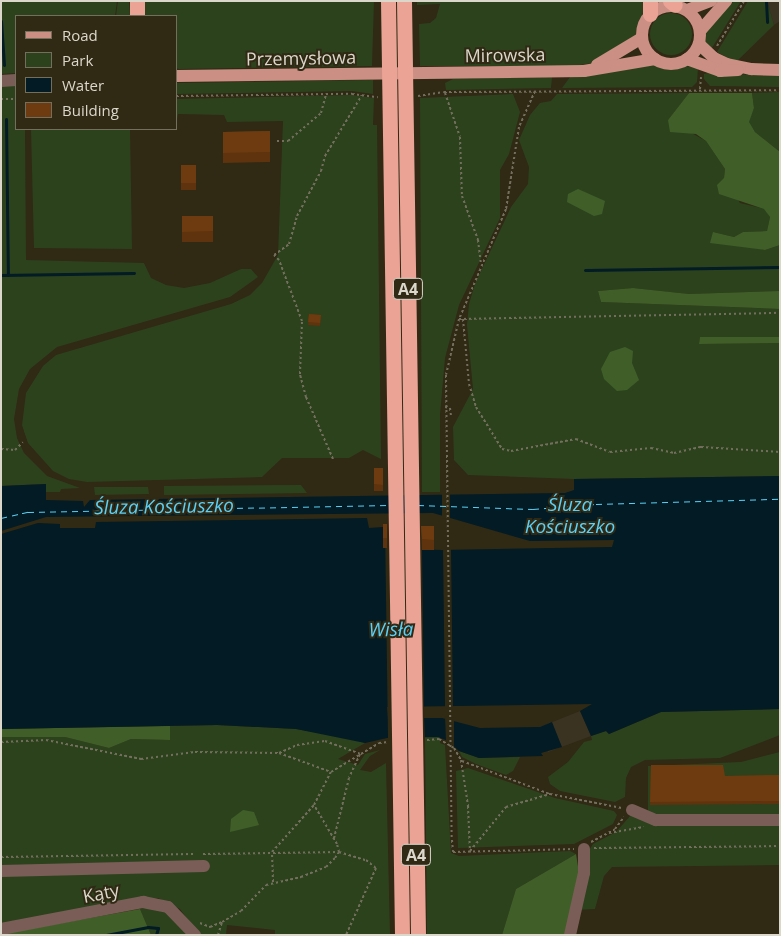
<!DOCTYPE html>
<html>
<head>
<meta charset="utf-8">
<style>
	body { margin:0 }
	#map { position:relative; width:781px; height:936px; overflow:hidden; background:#302914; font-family:"Open Sans",sans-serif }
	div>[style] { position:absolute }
	.industrial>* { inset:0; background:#3b3322 }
	.green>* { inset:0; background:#2c421d }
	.round { border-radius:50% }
	.forest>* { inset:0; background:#405f28 }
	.water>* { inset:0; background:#021b24 }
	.pier>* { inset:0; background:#302914 }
	.stream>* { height:3px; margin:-1.5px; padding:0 1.5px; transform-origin:1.5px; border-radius:1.5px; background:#021b24 }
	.ferry>* { height:1px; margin-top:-0.5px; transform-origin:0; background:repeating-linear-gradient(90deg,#5ad1f8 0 6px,transparent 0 11px) }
	.path>* { height:2px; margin-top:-1px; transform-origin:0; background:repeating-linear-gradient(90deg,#746f5d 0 2.5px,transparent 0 5px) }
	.minor>* { height:12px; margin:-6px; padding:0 6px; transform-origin:6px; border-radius:6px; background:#7b5d57 }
	.major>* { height:12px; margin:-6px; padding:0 6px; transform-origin:6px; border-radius:6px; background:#cb8f84 }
	.major>.ring { margin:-6px; padding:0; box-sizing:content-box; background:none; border:12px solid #cb8f84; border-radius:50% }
	.highway>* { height:15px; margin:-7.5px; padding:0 7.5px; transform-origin:7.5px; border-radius:7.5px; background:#eba395 }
	.wall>* { inset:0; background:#5e330d }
	.building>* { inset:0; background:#6d3b0f }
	span { translate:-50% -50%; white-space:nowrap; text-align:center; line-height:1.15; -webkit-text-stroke:4px #302914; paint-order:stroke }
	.shield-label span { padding:1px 4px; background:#302914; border:1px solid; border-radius:4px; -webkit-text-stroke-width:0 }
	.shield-label { font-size:16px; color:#dbd7cb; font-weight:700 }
	.street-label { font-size:18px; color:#dbd7cb }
	.water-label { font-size:19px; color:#5ad1f8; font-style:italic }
	.frame { position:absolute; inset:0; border:2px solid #dbd7cb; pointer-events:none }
	.legend { position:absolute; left:15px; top:15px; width:162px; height:115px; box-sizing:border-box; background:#302914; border:1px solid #746f5d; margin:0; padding:6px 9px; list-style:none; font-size:15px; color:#dbd7cb }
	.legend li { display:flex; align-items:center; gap:10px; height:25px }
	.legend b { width:25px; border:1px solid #746f5d }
</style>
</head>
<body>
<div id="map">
	<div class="industrial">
		<i style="clip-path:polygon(767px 1px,780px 1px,780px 21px,774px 25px)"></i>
		<i style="clip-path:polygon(580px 711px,591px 736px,548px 752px,540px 727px)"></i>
	</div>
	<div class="green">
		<i style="clip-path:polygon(1px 1px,117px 1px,115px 16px,16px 16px,16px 73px,1px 74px)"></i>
		<i style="clip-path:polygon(118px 1px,129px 1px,130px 16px,116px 16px)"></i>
		<i style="clip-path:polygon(143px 1px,374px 1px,372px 66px,179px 69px,176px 68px,176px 16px,143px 16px)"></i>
		<i style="clip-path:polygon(417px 1px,647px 1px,635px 37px,592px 63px,574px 66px,420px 66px,419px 24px,430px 23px,436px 18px,440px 4px,417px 5px)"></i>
		<i style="clip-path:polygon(734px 1px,741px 1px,710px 51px,705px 42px,705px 32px,711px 22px)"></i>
		<i style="clip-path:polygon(748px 1px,767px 1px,774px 25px,736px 62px,717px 52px)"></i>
		<i class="round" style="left:650px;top:13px;width:42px;height:42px"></i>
		<i style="clip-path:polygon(650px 63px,668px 68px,685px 66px,698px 68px,697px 82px,692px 87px,562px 88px,570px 77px)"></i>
		<i style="clip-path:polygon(708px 73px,780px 76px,780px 87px,710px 86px,704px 79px,704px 74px)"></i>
		<i style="clip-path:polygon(552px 77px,551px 88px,446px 90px,445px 83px,453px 79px)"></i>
		<i style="clip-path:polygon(373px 80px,373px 94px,352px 91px,176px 94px,176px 83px)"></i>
		<i style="clip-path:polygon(16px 85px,16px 129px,25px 129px,26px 260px,144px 263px,151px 278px,166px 285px,184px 288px,210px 283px,241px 269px,251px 269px,258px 277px,230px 297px,57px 347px,30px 369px,19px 389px,14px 419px,17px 438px,24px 453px,47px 476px,80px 488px,61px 489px,60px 492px,46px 492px,46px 484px,1px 486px,1px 86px)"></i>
		<i style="clip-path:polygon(780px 92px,780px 152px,755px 132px,748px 122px,754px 108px,752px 93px)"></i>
		<i style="clip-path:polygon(689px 93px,668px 120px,706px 141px,725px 169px,724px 178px,740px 203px,765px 209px,770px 217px,767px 231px,743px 232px,734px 237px,713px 232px,765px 250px,780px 245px,780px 291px,689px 294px,633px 288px,598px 291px,601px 302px,780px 309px,780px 337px,700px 337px,699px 344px,780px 343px,780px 476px,574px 479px,468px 475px,454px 460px,453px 427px,473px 389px,467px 325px,469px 304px,475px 284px,511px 207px,528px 184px,529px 167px,519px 140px,530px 115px,540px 103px,551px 101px,557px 94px)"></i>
		<i style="clip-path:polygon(513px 94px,520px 112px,509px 154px,500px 170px,500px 218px,459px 305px,445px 358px,440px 415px,440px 492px,422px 492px,420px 98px)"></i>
		<i style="clip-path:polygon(352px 95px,374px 98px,373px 125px,377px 125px,381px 459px,363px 450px,349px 458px,282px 458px,262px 477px,87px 482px,69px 479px,53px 471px,28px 443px,22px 425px,26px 393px,43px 366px,56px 355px,231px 304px,250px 295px,262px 283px,278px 255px,283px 121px,227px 122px,224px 115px,178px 114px,176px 125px,176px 99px)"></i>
		<i style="clip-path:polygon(31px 129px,130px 129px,132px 249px,34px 248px)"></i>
		<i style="clip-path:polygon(301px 485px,307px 493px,164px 495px,164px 486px)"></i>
		<i style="clip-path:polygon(94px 487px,148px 487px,149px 494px,95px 495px)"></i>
		<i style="clip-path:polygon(780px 709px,780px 735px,720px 758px,645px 760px,631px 767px,626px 778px,625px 797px,615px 802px,560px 791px,550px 784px,548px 777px,568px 762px,584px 742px,592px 740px,591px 736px,606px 731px,609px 734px,661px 712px)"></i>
		<i style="clip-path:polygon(217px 725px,296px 729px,355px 739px,365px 743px,338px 759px,358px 765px,365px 754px,380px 750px,370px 756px,360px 770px,371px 772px,386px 763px,390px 935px,275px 935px,275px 930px,227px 925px,226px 935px,199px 935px,180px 909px,158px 898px,1px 925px,1px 737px,65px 737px,109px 748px,131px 739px,170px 740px,170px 726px)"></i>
		<i style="clip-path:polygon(425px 737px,440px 737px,440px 743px,445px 745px,451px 853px,459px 856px,570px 851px,576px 854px,516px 889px,502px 935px,427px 935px)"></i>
		<i style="clip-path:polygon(459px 751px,479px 758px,520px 757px,513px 771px,506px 775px,476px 764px,462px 757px)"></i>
		<i style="clip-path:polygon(780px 752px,780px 816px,656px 815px,648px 811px,648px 766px,741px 762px)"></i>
		<i style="clip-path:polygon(468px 768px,555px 798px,614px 811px,617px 815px,613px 824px,574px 844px,458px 848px,456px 771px)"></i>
		<i style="clip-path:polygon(631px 815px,780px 823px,780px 865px,612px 867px,604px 876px,595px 909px,574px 910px,586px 855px,593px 844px,616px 832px)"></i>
		<i style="clip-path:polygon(153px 907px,163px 909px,190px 935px,151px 935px,140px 909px)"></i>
	</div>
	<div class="forest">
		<i style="clip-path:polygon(689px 93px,752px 93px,754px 108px,749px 122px,755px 132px,780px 152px,780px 245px,765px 250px,710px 243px,713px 232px,734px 237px,743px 232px,767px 231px,770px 217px,764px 209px,719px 194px,717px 185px,724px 178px,725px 169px,706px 141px,696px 134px,670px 132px,668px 120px)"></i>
		<i style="clip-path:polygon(578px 189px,605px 201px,602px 214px,594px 216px,567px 202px,568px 194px)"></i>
		<i style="clip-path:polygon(633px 288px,689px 294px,780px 291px,780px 309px,601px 302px,598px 291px)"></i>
		<i style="clip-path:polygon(700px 337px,780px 337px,780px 343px,699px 344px)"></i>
		<i style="clip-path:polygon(625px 347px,633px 351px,632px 363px,639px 380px,627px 390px,617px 391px,604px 379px,601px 369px,610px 352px)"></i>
		<i style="clip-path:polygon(170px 726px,170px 740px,131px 739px,109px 748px,65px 737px,1px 737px,1px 729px)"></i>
		<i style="clip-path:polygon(243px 810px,254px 812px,259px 825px,230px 832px,231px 819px)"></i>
		<i style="clip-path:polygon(576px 854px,579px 873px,567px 935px,502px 935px,516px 889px)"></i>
		<i style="clip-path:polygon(140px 909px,151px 935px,1px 935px,1px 934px)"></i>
	</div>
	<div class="water">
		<i style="clip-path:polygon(780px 476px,780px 709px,661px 712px,609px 734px,606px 731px,591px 736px,580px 711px,592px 704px,387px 707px,388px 718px,442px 718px,480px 728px,540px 727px,552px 722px,562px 747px,541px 753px,543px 756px,479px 758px,459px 751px,448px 741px,438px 737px,387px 738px,365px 743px,296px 729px,217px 725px,1px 729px,1px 534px,38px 523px,60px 524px,60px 528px,95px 528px,96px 522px,367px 518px,369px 528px,383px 527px,384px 548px,442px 550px,612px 547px,614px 540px,530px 541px,433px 513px,46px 517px,1px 531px,1px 486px,46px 484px,46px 500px,83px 501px,84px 507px,90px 500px,565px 493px,574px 490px,574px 479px)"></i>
	</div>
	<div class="pier">
		<i style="clip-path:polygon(442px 493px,450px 493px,450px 520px,442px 518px)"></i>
		<i style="clip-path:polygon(385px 525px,386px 546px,422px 547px,424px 708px,390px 709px,390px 715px,424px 715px,425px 740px,388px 740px)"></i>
		<i style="clip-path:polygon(443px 548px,451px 548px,453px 707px,445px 707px)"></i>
		<i style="clip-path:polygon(445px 716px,454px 718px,454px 749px,446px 742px)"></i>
	</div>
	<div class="stream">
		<i style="left:766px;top:1px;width:21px;rotate:87deg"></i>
		<i style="left:1px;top:21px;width:44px;rotate:86.1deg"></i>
		<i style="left:6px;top:119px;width:156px;rotate:89.3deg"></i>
		<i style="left:585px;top:270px;width:195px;rotate:-0.9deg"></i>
		<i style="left:1px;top:275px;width:133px;rotate:-0.9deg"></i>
		<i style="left:106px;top:935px;width:43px;rotate:-10.8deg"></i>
		<i style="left:148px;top:927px;width:10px;rotate:6deg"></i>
		<i style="left:158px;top:928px;width:7px;rotate:106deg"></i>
	</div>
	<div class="ferry">
		<i style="left:418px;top:505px;width:115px;rotate:2deg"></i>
		<i style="left:533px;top:509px;width:63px;rotate:-4.5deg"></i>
		<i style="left:596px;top:504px;width:184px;rotate:-1.6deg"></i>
		<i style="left:1px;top:518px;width:28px;rotate:-13deg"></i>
		<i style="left:28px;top:512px;width:361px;rotate:-1.1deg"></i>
	</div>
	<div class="path">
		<i style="left:717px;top:46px;width:52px;rotate:-59deg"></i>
		<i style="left:700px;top:89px;width:12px;rotate:-85deg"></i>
		<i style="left:535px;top:91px;width:39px;rotate:114deg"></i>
		<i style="left:519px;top:127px;width:83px;rotate:99deg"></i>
		<i style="left:506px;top:209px;width:120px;rotate:113.1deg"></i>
		<i style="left:459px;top:319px;width:57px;rotate:103.1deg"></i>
		<i style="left:446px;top:375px;width:465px;rotate:89.3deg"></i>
		<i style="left:452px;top:840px;width:12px;rotate:85deg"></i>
		<i style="left:453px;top:852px;width:121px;rotate:-1.4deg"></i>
		<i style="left:445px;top:93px;width:46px;rotate:71.2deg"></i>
		<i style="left:460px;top:137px;width:59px;rotate:88.1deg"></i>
		<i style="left:462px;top:196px;width:47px;rotate:70deg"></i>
		<i style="left:478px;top:240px;width:24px;rotate:83deg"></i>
		<i style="left:176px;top:96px;width:176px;rotate:-0.7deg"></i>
		<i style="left:352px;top:94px;width:26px;rotate:7deg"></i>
		<i style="left:418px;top:96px;width:26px;rotate:-9deg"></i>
		<i style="left:444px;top:92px;width:336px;rotate:-0.3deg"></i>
		<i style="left:1px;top:99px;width:15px"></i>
		<i style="left:277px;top:141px;width:11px"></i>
		<i style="left:288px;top:141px;width:43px;rotate:-40.3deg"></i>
		<i style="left:321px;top:113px;width:20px;rotate:-75deg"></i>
		<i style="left:459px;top:319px;width:321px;rotate:-1.1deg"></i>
		<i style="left:463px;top:319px;width:65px;rotate:84.7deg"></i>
		<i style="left:469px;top:384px;width:24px;rotate:73deg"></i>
		<i style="left:476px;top:407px;width:49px;rotate:58.2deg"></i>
		<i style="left:502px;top:449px;width:9px;rotate:13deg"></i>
		<i style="left:511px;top:451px;width:66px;rotate:-10.5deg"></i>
		<i style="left:576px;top:439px;width:36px;rotate:21deg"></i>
		<i style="left:610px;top:452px;width:41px;rotate:-5.6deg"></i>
		<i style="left:651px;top:448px;width:24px;rotate:12deg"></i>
		<i style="left:674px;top:453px;width:28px;rotate:-13deg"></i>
		<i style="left:701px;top:447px;width:79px;rotate:3.6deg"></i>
		<i style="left:445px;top:407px;width:5px;rotate:11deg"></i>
		<i style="left:450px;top:408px;width:8px;rotate:83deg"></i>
		<i style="left:1px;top:449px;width:14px;rotate:4deg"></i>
		<i style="left:15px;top:450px;width:11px;rotate:-45deg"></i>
		<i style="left:333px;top:459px;width:68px;rotate:-113.5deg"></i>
		<i style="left:306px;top:397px;width:24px;rotate:-105deg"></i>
		<i style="left:300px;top:374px;width:53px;rotate:-87.8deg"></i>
		<i style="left:302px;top:321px;width:65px;rotate:-110.7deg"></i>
		<i style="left:279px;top:260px;width:7px;rotate:-135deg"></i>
		<i style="left:274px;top:255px;width:19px;rotate:-36deg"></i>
		<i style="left:289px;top:244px;width:29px;rotate:-74deg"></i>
		<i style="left:297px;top:216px;width:51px;rotate:-61.9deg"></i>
		<i style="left:321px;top:171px;width:16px;rotate:-75deg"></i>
		<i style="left:325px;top:156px;width:71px;rotate:-58.8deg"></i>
		<i style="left:427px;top:740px;width:12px;rotate:-5deg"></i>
		<i style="left:439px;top:739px;width:17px;rotate:31deg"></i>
		<i style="left:454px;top:748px;width:14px;rotate:60deg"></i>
		<i style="left:461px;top:760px;width:47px;rotate:81.3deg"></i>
		<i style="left:468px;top:806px;width:46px;rotate:87.5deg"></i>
		<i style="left:1px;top:742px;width:45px;rotate:-2.5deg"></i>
		<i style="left:46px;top:740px;width:97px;rotate:11.3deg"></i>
		<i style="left:141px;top:759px;width:54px;rotate:-7.4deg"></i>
		<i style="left:195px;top:752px;width:84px;rotate:0.7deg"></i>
		<i style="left:279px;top:753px;width:55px;rotate:20.1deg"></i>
		<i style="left:279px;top:753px;width:20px;rotate:-24deg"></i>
		<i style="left:297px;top:745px;width:28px;rotate:-8deg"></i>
		<i style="left:325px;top:741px;width:37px;rotate:20deg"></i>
		<i style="left:360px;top:754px;width:26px;rotate:115deg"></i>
		<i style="left:349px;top:778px;width:62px;rotate:104deg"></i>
		<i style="left:462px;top:761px;width:94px;rotate:20.6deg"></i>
		<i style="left:550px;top:794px;width:73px;rotate:11deg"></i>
		<i style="left:609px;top:833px;width:35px;rotate:-10deg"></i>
		<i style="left:591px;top:842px;width:27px;rotate:-28deg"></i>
		<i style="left:615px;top:829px;width:15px;rotate:-53deg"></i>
		<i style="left:594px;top:848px;width:186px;rotate:-0.6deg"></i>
		<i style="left:470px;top:851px;width:57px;rotate:-50.7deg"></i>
		<i style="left:506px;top:807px;width:46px;rotate:-16.5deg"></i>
		<i style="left:203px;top:854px;width:136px;rotate:-0.8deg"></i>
		<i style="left:339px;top:852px;width:28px;rotate:17deg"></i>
		<i style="left:366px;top:860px;width:13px;rotate:39deg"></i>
		<i style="left:376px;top:868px;width:73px;rotate:114.1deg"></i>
		<i style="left:1px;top:857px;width:192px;rotate:-0.9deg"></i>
		<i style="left:273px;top:882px;width:30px;rotate:-92deg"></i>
		<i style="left:272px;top:852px;width:63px;rotate:-48.2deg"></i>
		<i style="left:314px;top:805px;width:37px;rotate:-63deg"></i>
		<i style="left:331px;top:772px;width:56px;rotate:-31.1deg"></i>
		<i style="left:379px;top:743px;width:9px;rotate:-6deg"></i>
		<i style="left:200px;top:923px;width:11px;rotate:22deg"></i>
		<i style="left:210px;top:927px;width:13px;rotate:-23deg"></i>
		<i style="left:222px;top:922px;width:22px;rotate:-30deg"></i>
		<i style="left:241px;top:911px;width:36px;rotate:-46deg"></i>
		<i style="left:266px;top:885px;width:36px;rotate:-13deg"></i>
		<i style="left:301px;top:877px;width:27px;rotate:-22deg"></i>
		<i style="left:326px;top:867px;width:13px;rotate:-45deg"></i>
		<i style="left:335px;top:858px;width:7px;rotate:-56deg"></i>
		<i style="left:339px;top:852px;width:8px;rotate:-104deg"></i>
		<i style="left:337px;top:844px;width:45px;rotate:-120.5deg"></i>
		<i style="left:218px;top:935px;width:14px;rotate:-73deg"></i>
	</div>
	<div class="minor">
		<i style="left:1px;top:81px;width:15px;rotate:-4deg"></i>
		<i style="left:632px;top:810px;width:26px;rotate:23deg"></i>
		<i style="left:656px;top:820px;width:124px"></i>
		<i style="left:1px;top:871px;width:203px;rotate:-1.4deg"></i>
		<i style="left:1px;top:929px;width:145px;rotate:-10.8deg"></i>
		<i style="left:143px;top:902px;width:25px;rotate:11deg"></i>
		<i style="left:168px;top:907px;width:39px;rotate:46deg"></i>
		<i style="left:570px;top:935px;width:64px;rotate:-77.3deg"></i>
		<i style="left:584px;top:873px;width:24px;rotate:-90deg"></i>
	</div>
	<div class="major">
		<i class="ring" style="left:642px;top:6px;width:46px;height:46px"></i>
		<i style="left:687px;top:10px;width:26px;rotate:-21deg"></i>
		<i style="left:700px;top:31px;width:40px;rotate:-49deg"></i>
		<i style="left:699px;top:44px;width:21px;rotate:43deg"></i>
		<i style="left:714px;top:58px;width:14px;rotate:25deg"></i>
		<i style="left:727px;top:64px;width:25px;rotate:12deg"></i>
		<i style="left:751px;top:69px;width:29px;rotate:2deg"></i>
		<i style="left:687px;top:59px;width:35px;rotate:20deg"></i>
		<i style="left:720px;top:71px;width:18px;rotate:-3deg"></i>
		<i style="left:597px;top:65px;width:52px;rotate:-31deg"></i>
		<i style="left:176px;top:76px;width:408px;rotate:-0.7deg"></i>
		<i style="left:584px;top:71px;width:72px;rotate:-9.6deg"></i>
	</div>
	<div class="highway">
		<i style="left:388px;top:1px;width:934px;rotate:89.14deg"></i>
		<i style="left:404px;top:1px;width:934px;rotate:89.14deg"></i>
		<i style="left:650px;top:1px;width:13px;rotate:90deg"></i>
		<i style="left:670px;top:1px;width:6px;rotate:39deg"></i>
		<i style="left:137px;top:16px;width:15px;rotate:-90deg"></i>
	</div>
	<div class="wall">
		<i style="clip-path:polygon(270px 131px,270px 162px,223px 163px,223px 132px)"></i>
		<i style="clip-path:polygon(181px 165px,196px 165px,196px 190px,181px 190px)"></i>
		<i style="clip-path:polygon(182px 216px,213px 216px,213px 242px,182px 242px)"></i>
		<i style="clip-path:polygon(309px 314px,321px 315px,320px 326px,308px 325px)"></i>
		<i style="clip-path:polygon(374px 468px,383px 468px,383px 491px,374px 491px)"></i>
		<i style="clip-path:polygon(383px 524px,387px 524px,387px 548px,383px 548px)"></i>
		<i style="clip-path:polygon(421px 526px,434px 526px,434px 550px,422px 550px)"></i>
		<i style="clip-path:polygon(651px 765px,725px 776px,780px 775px,780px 804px,650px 805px)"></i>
	</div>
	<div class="building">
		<i style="clip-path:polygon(270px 131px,270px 152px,223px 153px,223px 132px)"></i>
		<i style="clip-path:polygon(181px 165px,196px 165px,196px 183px,181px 183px)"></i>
		<i style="clip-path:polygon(182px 216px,213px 216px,213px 231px,182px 232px)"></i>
		<i style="clip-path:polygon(309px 314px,321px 315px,320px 323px,308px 322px)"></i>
		<i style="clip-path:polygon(374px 468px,383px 468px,383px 485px,374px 484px)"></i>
		<i style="clip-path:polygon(383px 524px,387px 524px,387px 538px,383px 538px)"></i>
		<i style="clip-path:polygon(421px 526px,434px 526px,434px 540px,422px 539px)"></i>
		<i style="clip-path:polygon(651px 765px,723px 765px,725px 776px,780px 775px,780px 801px,650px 802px)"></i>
	</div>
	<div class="shield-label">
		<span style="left:408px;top:289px">A4</span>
		<span style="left:416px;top:855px">A4</span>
	</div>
	<div class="street-label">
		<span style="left:505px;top:55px;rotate:-1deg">Mirowska</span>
		<span style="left:301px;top:58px;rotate:-1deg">Przemysłowa</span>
		<span style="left:101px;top:893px;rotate:-11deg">Kąty</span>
	</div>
	<div class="water-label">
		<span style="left:570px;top:516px">Śluza<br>Kościuszko</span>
		<span style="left:164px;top:507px;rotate:-1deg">Śluza Kościuszko</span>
		<span style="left:391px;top:630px;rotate:-1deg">Wisła</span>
	</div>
	<div class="frame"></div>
	<ul class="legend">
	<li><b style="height:6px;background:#cb8f84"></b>Road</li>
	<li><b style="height:14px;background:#2c421d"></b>Park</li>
	<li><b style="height:14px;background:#021b24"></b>Water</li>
	<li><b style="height:14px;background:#6d3b0f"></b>Building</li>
	</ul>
</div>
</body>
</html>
